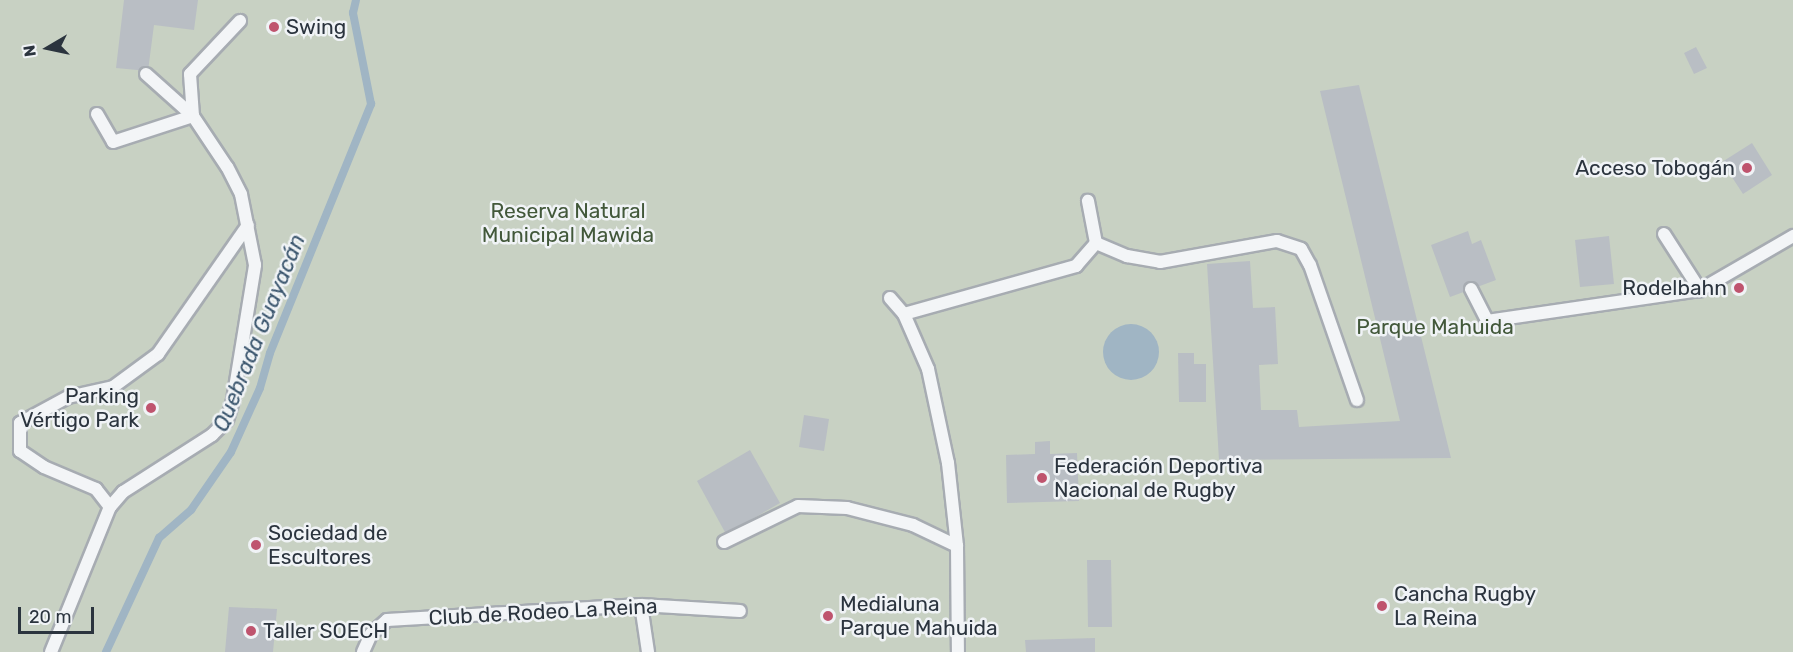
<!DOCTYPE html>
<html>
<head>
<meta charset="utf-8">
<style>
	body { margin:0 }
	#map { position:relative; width:1793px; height:652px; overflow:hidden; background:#e1e4e8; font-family:Rubik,sans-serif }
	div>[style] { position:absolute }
	.green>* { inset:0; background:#c8d1c3 }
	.water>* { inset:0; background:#a0b5c4 }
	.round { border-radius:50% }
	.stream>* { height:8px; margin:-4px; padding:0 4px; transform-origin:4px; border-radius:4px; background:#a0b5c4 }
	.building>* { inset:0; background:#b9bec4 }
	.roads { filter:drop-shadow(2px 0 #a7acb2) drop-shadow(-2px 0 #a7acb2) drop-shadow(0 2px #a7acb2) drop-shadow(0 -2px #a7acb2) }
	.service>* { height:12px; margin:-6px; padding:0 6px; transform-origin:6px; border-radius:6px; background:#f3f5f7 }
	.dots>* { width:16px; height:16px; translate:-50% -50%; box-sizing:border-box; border:3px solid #f0f3f6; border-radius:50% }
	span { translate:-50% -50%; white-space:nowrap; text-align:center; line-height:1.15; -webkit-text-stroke:5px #f0f3f6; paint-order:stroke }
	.poi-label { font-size:21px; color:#2b343e }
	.left { translate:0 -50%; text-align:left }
	.right { translate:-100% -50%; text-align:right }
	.park-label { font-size:21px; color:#42583a }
	.street-label { font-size:21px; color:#2b343e }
	.water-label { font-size:22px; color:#3a556d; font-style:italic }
	.north { position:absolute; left:18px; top:18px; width:60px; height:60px; -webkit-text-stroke:4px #f0f3f6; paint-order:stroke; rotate:261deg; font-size:16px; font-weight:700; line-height:24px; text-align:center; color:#2b343e }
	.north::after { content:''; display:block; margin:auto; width:21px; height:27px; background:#2b343e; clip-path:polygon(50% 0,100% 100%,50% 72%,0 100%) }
	.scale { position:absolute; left:18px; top:607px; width:76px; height:27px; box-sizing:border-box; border:3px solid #2b343e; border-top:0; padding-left:8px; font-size:18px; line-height:21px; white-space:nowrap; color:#2b343e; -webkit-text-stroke:4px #f0f3f6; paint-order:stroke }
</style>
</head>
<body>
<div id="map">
	<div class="green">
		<i style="clip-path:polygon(0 0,1793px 0,1793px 652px,0 652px)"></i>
	</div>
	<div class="water">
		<i class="round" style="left:1103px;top:324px;width:56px;height:56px"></i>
	</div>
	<div class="stream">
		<i style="left:106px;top:652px;width:126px;rotate:-65.1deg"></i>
		<i style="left:159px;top:538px;width:43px;rotate:-41.2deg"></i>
		<i style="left:191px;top:510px;width:70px;rotate:-55.4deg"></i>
		<i style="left:231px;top:452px;width:70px;rotate:-65.6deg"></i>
		<i style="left:260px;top:388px;width:36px;rotate:-74deg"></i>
		<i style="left:270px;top:353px;width:269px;rotate:-67.9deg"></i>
		<i style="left:371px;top:104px;width:93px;rotate:-101.2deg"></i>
		<i style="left:353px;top:13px;width:13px;rotate:-77deg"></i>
	</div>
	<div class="building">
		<i style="clip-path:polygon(124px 0,198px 0,194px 30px,154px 25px,148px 71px,116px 68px)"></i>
		<i style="clip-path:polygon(1696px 47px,1707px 68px,1694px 74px,1684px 53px)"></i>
		<i style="clip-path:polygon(1359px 85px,1451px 458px,1219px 460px,1207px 264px,1250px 261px,1253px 308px,1275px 307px,1278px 364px,1259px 365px,1261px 410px,1297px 410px,1299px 427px,1400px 421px,1320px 91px)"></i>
		<i style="clip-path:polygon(1752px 143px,1772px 175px,1743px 194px,1722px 162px)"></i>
		<i style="clip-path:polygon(1468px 231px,1472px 244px,1481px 240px,1496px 280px,1450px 297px,1431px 245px)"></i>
		<i style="clip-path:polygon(1609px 236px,1614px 284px,1580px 287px,1575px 240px)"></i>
		<i style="clip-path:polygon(1178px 353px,1194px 353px,1194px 364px,1206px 364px,1206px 402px,1179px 402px)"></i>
		<i style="clip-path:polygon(804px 415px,829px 419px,824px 451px,799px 447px)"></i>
		<i style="clip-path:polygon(1050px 441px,1050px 454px,1077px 453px,1079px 501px,1007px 503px,1006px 455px,1035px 454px,1035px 442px)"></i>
		<i style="clip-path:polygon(750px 450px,780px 503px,726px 534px,697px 481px)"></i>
		<i style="clip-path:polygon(1087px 560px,1111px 560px,1112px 627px,1088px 627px)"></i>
		<i style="clip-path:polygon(229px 607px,277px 609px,273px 652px,225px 652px)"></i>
		<i style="clip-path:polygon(1095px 638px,1095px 652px,1026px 652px,1025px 640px)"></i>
	</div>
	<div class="roads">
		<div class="service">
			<i style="left:97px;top:114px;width:32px;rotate:60deg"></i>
			<i style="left:113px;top:142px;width:84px;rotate:-18deg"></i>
			<i style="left:193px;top:116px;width:63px;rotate:-138.2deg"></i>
			<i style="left:1664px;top:234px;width:67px;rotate:57.3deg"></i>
			<i style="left:1700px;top:290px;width:108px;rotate:-30.1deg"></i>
			<i style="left:1096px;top:243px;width:34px;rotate:23deg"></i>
			<i style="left:1127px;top:256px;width:34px;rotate:10deg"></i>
			<i style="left:1160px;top:262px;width:119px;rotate:-10.2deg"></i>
			<i style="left:1277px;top:241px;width:25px;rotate:18deg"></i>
			<i style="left:1301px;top:249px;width:18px;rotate:61deg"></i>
			<i style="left:1310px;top:265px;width:143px;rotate:70.8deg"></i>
			<i style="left:1471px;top:289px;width:36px;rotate:63deg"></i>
			<i style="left:1487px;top:321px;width:215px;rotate:-8.3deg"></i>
			<i style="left:890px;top:298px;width:21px;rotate:49deg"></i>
			<i style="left:904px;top:314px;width:60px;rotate:66.4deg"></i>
			<i style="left:928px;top:369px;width:96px;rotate:78deg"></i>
			<i style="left:948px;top:463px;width:83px;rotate:83.8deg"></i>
			<i style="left:957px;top:546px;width:106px;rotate:89.5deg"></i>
			<i style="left:904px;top:314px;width:179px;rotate:-15.6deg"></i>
			<i style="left:1076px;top:266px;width:30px;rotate:-49deg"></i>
			<i style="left:1096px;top:243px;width:43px;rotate:-100.8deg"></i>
			<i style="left:110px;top:507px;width:23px;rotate:-128deg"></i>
			<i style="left:96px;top:489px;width:56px;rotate:-157.1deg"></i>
			<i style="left:44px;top:467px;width:29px;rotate:-146deg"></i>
			<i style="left:20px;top:451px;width:28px;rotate:-90deg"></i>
			<i style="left:20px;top:423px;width:55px;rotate:-28.4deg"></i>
			<i style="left:68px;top:397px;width:46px;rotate:-12.5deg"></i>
			<i style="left:113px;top:387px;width:56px;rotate:-36.3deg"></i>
			<i style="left:158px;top:354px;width:157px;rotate:-55.1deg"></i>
			<i style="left:724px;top:542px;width:82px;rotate:-25.9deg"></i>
			<i style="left:798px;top:506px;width:49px;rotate:2.3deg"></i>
			<i style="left:847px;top:508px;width:68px;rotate:14.4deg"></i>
			<i style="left:913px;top:525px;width:49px;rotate:25.5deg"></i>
			<i style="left:641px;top:605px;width:48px;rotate:81.5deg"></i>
			<i style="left:51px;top:652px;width:157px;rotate:-67.9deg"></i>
			<i style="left:110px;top:507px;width:20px;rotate:-49deg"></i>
			<i style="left:123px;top:492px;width:106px;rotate:-32.6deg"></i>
			<i style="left:212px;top:435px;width:21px;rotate:-45deg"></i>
			<i style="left:227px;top:420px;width:21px;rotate:-73deg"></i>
			<i style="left:233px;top:400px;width:137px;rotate:-80.7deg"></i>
			<i style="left:255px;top:265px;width:72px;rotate:-101.2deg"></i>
			<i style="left:241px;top:194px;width:30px;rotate:-117deg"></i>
			<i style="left:227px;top:167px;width:61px;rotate:-123.7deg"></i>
			<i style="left:193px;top:116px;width:42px;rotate:-94.1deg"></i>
			<i style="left:190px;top:74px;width:73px;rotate:-46.7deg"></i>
			<i style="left:363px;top:652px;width:20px;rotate:-66deg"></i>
			<i style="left:371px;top:634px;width:21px;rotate:-41deg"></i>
			<i style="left:387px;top:620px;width:254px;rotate:-3.4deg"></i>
			<i style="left:641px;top:605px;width:99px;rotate:3.5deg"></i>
		</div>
	</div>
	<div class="dots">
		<i style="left:274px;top:27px;background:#bf546e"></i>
		<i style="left:1747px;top:168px;background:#bf546e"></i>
		<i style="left:1739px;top:288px;background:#bf546e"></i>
		<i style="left:151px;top:408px;background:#bf546e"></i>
		<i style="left:1042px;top:478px;background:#bf546e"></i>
		<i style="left:256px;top:545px;background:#bf546e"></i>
		<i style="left:1382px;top:606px;background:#bf546e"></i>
		<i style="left:828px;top:616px;background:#bf546e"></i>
		<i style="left:251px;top:631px;background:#bf546e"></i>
	</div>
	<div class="poi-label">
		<span class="left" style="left:286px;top:27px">Swing</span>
		<span class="right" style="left:1735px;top:168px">Acceso Tobogán</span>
		<span class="right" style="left:1727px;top:288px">Rodelbahn</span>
		<span class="right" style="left:139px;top:408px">Parking<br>Vértigo Park</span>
		<span class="left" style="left:1054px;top:478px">Federación Deportiva<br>Nacional de Rugby</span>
		<span class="left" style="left:268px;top:545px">Sociedad de<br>Escultores</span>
		<span class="left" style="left:1394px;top:606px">Cancha Rugby<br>La Reina</span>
		<span class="left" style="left:840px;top:616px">Medialuna<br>Parque Mahuida</span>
		<span class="left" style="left:263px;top:631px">Taller SOECH</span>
	</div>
	<div class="park-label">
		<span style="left:568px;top:223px">Reserva Natural<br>Municipal Mawida</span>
		<span style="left:1435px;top:327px">Parque Mahuida</span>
	</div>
	<div class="street-label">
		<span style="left:543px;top:612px;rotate:-3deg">Club de Rodeo La Reina</span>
	</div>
	<div class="water-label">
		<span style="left:259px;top:333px;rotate:-68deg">Quebrada Guayacán</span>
	</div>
	<div class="north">N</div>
	<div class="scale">20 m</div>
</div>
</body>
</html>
